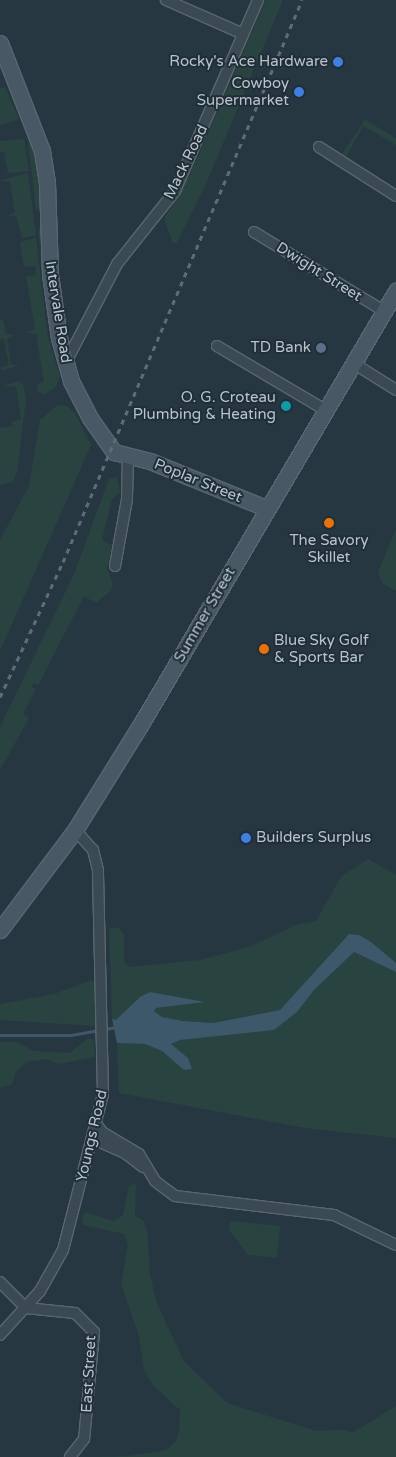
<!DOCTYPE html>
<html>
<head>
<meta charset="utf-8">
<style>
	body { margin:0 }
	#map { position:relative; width:396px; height:1457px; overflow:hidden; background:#273742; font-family:"Varela Round",sans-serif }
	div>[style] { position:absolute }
	.green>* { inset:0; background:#294341 }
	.water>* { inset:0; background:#3d586a }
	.stream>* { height:3px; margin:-1.5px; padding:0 1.5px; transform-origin:1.5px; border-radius:1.5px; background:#3d586a }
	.roads { filter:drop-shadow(1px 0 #59666f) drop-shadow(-1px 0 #59666f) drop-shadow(0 1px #59666f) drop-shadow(0 -1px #59666f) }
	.street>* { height:10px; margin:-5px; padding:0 5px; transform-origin:5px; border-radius:5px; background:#3b4952 }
	.secondary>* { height:15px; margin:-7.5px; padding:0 7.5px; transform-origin:7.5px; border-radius:7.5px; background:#495865 }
	.rail>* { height:3px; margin-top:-1.5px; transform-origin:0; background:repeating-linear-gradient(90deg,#5d6d78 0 5px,transparent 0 10px) }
	.dots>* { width:14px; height:14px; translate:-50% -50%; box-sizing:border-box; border:2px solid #202e37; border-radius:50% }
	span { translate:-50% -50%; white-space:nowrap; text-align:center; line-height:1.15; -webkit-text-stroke:4px #202e37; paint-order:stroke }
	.poi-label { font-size:15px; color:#b8c3cc }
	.right { translate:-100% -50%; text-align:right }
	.left { translate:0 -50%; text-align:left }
	.street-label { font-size:15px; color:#b8c3cc }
</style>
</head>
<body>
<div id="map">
	<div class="green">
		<i style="clip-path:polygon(266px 0,283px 0,205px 186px,177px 243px,173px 243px,164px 219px,190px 175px)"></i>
		<i style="clip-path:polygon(5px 87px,19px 119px,0 126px,0 88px)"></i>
		<i style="clip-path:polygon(365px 120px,396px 138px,396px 145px,363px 126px,346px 157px,342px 154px)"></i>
		<i style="clip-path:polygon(24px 139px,29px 171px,8px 173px,4px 152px,0 152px,0 141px)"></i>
		<i style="clip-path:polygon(28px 140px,34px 151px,41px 190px,41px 206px,36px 211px)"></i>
		<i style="clip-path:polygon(28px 173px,36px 235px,22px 238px,16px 216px,7px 216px,15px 212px,10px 182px,0 181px)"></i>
		<i style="clip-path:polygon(38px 228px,42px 231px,52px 344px,47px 312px)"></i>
		<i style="clip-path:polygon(36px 238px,48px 338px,60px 377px,55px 388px,44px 394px,38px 392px,36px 385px,44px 382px,36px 334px,26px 333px,35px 329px,26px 276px,36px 275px,35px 266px,24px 267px,20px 242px)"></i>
		<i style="clip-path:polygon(3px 319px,6px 334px,15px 335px,7px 339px,11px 365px,20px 365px,2px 371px,1px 367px,9px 365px,4px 339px,0 340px,0 320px)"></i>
		<i style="clip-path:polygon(18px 381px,23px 384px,26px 400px,17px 472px,13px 481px,0 486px,0 428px,13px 426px,12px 422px,21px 419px,16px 387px,3px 386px)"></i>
		<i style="clip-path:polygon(58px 405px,67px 406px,75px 413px,91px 445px,0 651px,0 540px,29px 486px,40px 420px)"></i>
		<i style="clip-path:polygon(117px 477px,120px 492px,112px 499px,102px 540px,112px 545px,107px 569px,113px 584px,111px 590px,96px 603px,84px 596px,38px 685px,33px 683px,32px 687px,36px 689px,23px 714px,29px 718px,0 770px,0 727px,74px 574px,109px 479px)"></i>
		<i style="clip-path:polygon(396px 529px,396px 591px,382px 583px,378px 572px)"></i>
		<i style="clip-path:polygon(368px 859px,396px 875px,396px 963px,371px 942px,349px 934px,280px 1010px,213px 1023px,183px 1021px,162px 1017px,154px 1011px,156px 1008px,204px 1002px,150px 992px,116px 1020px,112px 1019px,109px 928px,119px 928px,124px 935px,124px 962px,130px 967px,200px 960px,249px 947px,296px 925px,316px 921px,341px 877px)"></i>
		<i style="clip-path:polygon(354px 952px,396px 972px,396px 1138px,305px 1128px,119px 1093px,117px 1043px,145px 1044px,162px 1051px,184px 1070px,191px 1069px,188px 1058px,170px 1044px,180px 1040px,274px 1030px,297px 1012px,314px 990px)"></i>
		<i style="clip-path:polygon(92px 980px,95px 985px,95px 1026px,0 1020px,0 1004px,54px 994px)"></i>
		<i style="clip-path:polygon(88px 1038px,94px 1040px,95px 1057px,59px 1064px,46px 1059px,27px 1062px,16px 1072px,12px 1084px,0 1088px,0 1042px,17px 1042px,34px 1051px,70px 1053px)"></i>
		<i style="clip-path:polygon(136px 1183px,135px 1216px,143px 1220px,147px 1230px,150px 1275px,157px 1304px,184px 1361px,227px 1403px,316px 1431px,345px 1430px,352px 1433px,396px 1406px,396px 1457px,90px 1457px,129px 1456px,166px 1450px,175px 1443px,179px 1431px,180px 1410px,153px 1385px,144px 1370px,139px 1336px,121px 1284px,128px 1245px,124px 1234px,84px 1225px,82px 1219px,85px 1212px,114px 1221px,123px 1215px,129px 1186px)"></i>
		<i style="clip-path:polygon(230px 1221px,280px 1226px,277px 1258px,248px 1255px,229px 1230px)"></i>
	</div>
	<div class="water">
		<i style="clip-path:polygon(349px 934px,359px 935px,371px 942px,396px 963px,396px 972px,354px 952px,314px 990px,297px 1012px,274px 1030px,180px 1040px,171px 1044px,188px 1058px,192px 1069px,184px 1070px,162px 1051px,145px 1044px,117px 1043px,112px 1019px,116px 1020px,140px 997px,150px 992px,205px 1002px,156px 1008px,154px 1011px,162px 1017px,183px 1021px,213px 1023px,280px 1010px)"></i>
	</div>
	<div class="stream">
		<i style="left:0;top:1035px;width:71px"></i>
		<i style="left:71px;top:1035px;width:46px;rotate:-10.1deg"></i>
	</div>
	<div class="roads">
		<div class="street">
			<i style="left:166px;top:0;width:84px;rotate:23.8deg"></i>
			<i style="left:319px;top:147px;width:91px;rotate:32.5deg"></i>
			<i style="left:254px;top:232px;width:152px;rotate:31.3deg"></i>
			<i style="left:217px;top:346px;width:128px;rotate:30.6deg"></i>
			<i style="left:353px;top:363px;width:51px;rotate:32.1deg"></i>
			<i style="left:65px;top:364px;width:113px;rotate:-62.5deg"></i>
			<i style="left:117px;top:264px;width:93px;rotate:-51.5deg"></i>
			<i style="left:175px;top:191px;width:208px;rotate:-66.5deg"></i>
			<i style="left:115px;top:566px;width:68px;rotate:-79.8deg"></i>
			<i style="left:127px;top:499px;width:43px;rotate:-88.7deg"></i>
			<i style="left:97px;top:1125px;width:9px;rotate:54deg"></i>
			<i style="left:102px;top:1132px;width:43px;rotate:30.7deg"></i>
			<i style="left:139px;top:1154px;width:31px;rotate:59deg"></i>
			<i style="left:155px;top:1181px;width:25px;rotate:37deg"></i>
			<i style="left:175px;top:1196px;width:160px;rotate:6.8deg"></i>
			<i style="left:334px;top:1215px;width:69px;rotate:25.8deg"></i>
			<i style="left:93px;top:1139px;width:35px;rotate:24deg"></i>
			<i style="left:125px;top:1153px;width:23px;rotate:38deg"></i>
			<i style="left:0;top:1282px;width:37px;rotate:45deg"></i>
			<i style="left:26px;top:1308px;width:49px;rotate:5.8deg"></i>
			<i style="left:75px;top:1313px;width:27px;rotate:45deg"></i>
			<i style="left:94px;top:1332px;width:107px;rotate:95.3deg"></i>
			<i style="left:84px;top:1439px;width:23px;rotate:128deg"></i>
			<i style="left:0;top:1335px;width:59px;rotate:-47.7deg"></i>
			<i style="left:40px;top:1291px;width:47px;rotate:-60.7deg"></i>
			<i style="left:63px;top:1250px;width:161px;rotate:-75.6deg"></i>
			<i style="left:103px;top:1094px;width:224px;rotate:-91.3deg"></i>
			<i style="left:98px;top:870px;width:21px;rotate:-104deg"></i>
			<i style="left:93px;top:850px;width:27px;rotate:-132deg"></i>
		</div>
		<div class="secondary">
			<i style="left:0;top:43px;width:116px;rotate:68.7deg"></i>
			<i style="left:42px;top:151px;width:32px;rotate:81deg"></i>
			<i style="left:47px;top:183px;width:91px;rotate:88.1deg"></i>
			<i style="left:50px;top:274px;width:65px;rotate:82deg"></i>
			<i style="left:59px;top:338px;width:45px;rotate:74.4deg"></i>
			<i style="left:71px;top:381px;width:42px;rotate:62.8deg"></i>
			<i style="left:90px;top:418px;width:42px;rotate:54.8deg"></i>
			<i style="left:114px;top:452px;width:37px;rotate:14deg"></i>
			<i style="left:150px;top:461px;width:127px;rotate:22.1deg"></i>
			<i style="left:0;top:930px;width:125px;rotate:-53.1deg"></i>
			<i style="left:75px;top:830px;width:125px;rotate:-58.1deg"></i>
			<i style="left:141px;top:724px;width:503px;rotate:-59.51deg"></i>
		</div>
	</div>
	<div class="rail">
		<i style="left:0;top:697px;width:149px;rotate:-65deg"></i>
		<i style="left:63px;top:562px;width:611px;rotate:-66.96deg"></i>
	</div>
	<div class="dots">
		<i style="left:338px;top:62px;background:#3f7fe0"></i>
		<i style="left:299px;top:92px;background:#3f7fe0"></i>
		<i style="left:321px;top:348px;background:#5c6f8a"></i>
		<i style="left:286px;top:406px;background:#0f9aa8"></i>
		<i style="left:329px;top:523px;background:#e8710a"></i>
		<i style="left:264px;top:649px;background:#e8710a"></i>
		<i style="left:246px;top:838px;background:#3f7fe0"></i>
	</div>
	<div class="poi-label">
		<span class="right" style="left:328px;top:62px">Rocky's Ace Hardware</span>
		<span class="right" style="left:289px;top:92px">Cowboy<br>Supermarket</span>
		<span class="right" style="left:311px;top:348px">TD Bank</span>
		<span class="right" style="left:276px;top:406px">O. G. Croteau<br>Plumbing &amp; Heating</span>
		<span style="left:329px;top:549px">The Savory<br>Skillet</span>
		<span class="left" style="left:274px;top:649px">Blue Sky Golf<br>&amp; Sports Bar</span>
		<span class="left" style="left:256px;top:838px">Builders Surplus</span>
	</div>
	<div class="street-label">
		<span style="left:186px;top:162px;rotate:-64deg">Mack Road</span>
		<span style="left:319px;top:272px;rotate:32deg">Dwight Street</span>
		<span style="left:58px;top:312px;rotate:81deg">Intervale Road</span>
		<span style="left:198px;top:481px;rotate:22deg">Poplar Street</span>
		<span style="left:205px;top:615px;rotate:-60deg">Summer Street</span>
		<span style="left:92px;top:1136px;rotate:-77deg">Youngs Road</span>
		<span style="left:89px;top:1374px;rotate:-87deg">East Street</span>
	</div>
</div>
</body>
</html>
